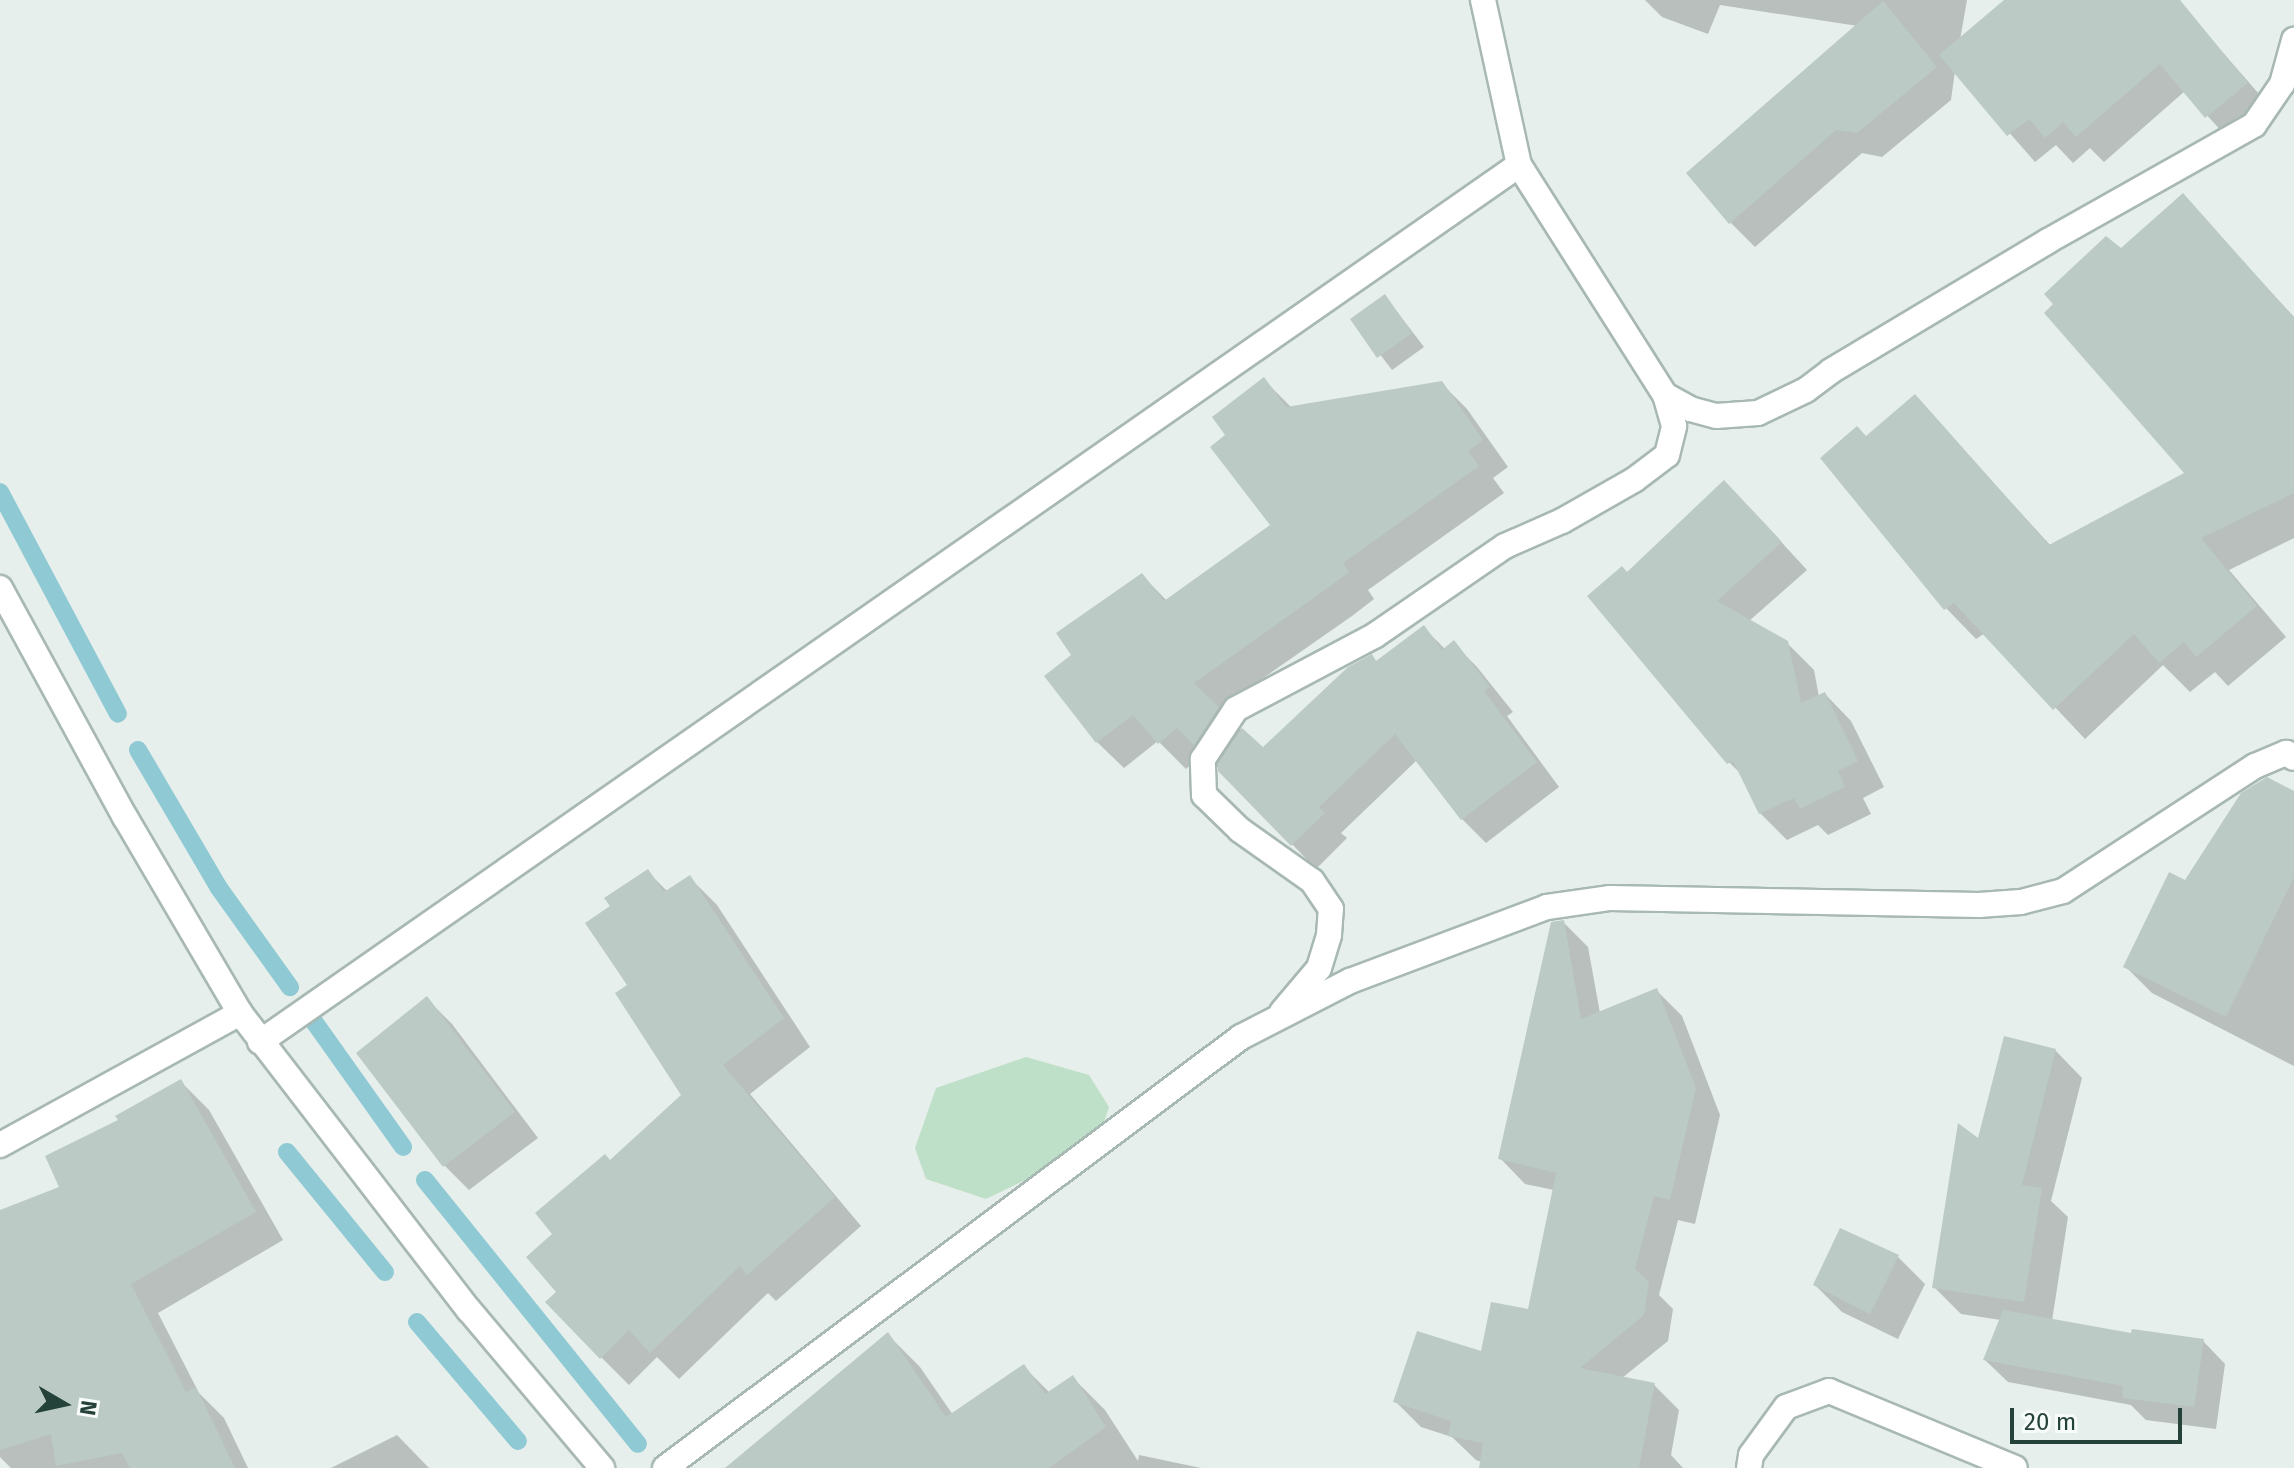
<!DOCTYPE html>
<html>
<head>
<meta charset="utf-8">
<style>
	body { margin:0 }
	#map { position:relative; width:2294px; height:1468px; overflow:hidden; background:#e6efeb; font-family:"Fira Sans",sans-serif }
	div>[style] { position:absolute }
	.green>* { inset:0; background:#bfe0c8 }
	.shadow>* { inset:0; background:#0003 }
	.stream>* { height:18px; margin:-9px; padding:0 9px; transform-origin:9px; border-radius:9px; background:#8ec9d4 }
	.building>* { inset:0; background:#bbcac4 }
	.roads { filter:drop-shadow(2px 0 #a8b8b2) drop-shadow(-2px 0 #a8b8b2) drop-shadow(0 2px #a8b8b2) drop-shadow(0 -2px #a8b8b2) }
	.minor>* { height:24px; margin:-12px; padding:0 12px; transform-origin:12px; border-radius:12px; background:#fff }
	span { translate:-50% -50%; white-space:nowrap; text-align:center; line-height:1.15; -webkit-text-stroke:8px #f7fbf9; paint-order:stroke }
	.north { position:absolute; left:24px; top:1364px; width:80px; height:80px; -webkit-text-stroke:6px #f7fbf9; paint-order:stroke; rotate:99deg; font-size:22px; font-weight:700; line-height:32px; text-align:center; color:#24423a }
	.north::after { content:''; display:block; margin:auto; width:28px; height:36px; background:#24423a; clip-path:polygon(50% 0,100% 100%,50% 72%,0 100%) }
	.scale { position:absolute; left:2010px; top:1408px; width:172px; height:36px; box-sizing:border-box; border:4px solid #24423a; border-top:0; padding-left:10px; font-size:24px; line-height:28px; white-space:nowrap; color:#24423a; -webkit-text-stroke:6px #f7fbf9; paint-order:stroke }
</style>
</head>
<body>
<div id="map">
	<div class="green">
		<i style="clip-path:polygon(1026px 1057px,1089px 1075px,1109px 1107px,1104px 1122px,1060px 1163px,986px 1199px,926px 1179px,915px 1148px,936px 1088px)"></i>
	</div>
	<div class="shadow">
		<i style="clip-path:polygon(1645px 0,1967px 0,1960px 40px,2073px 0,2128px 0,2190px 15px,2273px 110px,2233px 144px,2185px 91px,2104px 162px,2090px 148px,2073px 163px,2056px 145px,2035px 162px,1955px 71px,1951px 100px,1882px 157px,1862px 153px,1755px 247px,1730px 222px,1858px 26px,1720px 5px,1708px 34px,1662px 17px)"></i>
		<i style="clip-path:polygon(2183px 196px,2294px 317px,2294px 538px,2229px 570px,2286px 637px,2228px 686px,2215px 672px,2190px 692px,2163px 665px,2085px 739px,1985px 633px,1976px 639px,1946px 608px,1866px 439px,1915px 397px,2051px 546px,2188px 474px,2121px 251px)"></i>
		<i style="clip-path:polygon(1385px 296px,1424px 347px,1392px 370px,1353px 319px)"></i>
		<i style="clip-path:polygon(1264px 380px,1292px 408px,1441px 383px,1467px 409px,1508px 467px,1493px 478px,1504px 493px,1368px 590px,1374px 599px,1352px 616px,1219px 709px,1263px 750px,1424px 628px,1446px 650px,1453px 643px,1477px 667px,1513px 712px,1507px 716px,1559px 787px,1486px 843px,1462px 819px,1417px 760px,1341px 833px,1347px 838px,1316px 869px,1204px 753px,1186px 769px,1158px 741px,1124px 768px,1097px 742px,1074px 656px,1058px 634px,1142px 575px,1167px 601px,1273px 525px,1228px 436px)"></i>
		<i style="clip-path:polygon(1751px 509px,1807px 570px,1749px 621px,1787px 643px,1814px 670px,1819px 697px,1825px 694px,1851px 721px,1884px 787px,1863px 798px,1871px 814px,1828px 835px,1818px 825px,1787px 840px,1760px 813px,1743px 776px,1729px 762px,1627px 574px)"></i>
		<i style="clip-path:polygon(2294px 793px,2294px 1066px,2152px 993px,2125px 966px,2186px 883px)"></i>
		<i style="clip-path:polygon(648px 872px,668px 892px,689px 877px,717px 905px,810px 1047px,750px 1094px,861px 1226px,776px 1301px,768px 1293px,679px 1379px,657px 1357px,629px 1385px,601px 1357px,558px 1292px,611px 1162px,683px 1096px,630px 986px,612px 907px)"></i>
		<i style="clip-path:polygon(1563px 922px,1588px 947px,1600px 1013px,1657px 991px,1682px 1016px,1720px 1115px,1695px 1224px,1678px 1220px,1659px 1295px,1673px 1309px,1668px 1341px,1622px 1378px,1654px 1385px,1679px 1410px,1671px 1455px,1683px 1468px,1481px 1468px,1482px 1462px,1476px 1460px,1452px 1437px,1421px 1427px,1396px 1402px,1482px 1354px,1529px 1311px,1554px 1190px,1525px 1184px,1500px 1158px)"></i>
		<i style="clip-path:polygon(427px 999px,452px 1024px,538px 1138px,469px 1190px,444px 1165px)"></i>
		<i style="clip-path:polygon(2055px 1050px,2082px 1078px,2051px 1201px,2068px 1217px,2052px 1321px,2133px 1336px,2203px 1341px,2225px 1364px,2216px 1429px,2146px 1420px,2131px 1405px,2008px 1382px,1985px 1360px,2001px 1320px,1961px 1314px,1934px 1287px,1979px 1142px)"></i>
		<i style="clip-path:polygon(180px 1081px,209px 1110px,283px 1240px,158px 1313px,199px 1393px,224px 1418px,248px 1468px,11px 1468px,0 1457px,0 1213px,62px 1188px,121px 1121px)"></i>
		<i style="clip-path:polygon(1898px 1257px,1925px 1284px,1898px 1339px,1842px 1312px,1815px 1285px)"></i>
		<i style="clip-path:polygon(888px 1335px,920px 1367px,953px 1415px,1024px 1367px,1050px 1393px,1072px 1377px,1105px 1410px,1138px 1461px,1139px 1455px,1201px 1468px,734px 1468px)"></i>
		<i style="clip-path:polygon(397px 1435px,429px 1468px,331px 1468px)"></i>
	</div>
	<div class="stream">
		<i style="left:0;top:492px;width:251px;rotate:62deg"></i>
		<i style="left:138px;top:750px;width:160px;rotate:59.6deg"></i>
		<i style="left:219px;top:888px;width:122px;rotate:54.4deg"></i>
		<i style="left:315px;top:1023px;width:152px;rotate:54.6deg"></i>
		<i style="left:287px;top:1152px;width:155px;rotate:50.8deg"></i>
		<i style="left:425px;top:1180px;width:339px;rotate:51.1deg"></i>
		<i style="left:417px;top:1322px;width:156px;rotate:49.7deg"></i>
	</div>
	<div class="building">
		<i style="clip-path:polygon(2004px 0,2180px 0,2248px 83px,2205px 118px,2160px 64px,2076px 137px,2063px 122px,2045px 138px,2029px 119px,2007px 136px,1939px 55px)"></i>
		<i style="clip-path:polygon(1883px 1px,1937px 67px,1857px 133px,1836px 130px,1729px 224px,1686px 173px)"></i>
		<i style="clip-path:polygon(2183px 193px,2294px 318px,2294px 493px,2201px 538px,2257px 606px,2196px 657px,2184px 642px,2159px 663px,2134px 634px,2053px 710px,1954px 603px,1944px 610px,1820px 458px,1857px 426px,1866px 436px,1915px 394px,2049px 545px,2184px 473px,2044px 313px,2053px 304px,2044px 294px,2106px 236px,2121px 248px)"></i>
		<i style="clip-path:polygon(1385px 294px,1412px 333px,1377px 358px,1350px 319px)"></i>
		<i style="clip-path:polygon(1264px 377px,1286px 407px,1442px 381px,1483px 440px,1468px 451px,1479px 466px,1343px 563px,1349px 572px,1325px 590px,1194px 683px,1219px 707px,1194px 745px,1177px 728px,1158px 744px,1133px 715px,1096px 743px,1044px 676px,1071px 655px,1056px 633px,1142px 573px,1164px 601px,1270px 525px,1210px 447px,1225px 435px,1212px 417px)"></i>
		<i style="clip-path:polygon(1724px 480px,1782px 542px,1717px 601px,1788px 641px,1801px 703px,1825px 692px,1858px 761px,1838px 771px,1845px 787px,1800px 809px,1794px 798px,1759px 814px,1733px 761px,1727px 764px,1587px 596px,1622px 566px,1627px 572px)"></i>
		<i style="clip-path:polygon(1424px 625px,1442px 650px,1454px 640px,1490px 687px,1484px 691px,1537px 762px,1461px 820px,1395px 734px,1319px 807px,1325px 813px,1291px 846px,1218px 771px,1218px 763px,1242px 728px,1263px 747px,1348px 667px,1372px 654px,1376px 661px)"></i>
		<i style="clip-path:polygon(2267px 777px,2294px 791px,2294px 877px,2226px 1017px,2123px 967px,2169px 872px,2185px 880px,2241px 793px)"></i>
		<i style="clip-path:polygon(648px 869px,664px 892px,690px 875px,784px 1018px,723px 1065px,835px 1197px,747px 1275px,740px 1266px,650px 1353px,629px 1330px,600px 1359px,545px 1302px,556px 1292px,526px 1257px,552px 1234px,535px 1213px,605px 1154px,610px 1160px,681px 1095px,615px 993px,627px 985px,585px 923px,610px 906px,604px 898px)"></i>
		<i style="clip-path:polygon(1564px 920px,1581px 1019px,1657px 988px,1696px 1088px,1670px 1200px,1654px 1196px,1635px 1269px,1649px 1282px,1644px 1315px,1580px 1368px,1655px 1383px,1639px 1468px,1479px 1468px,1483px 1443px,1448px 1436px,1451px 1421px,1393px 1402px,1417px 1331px,1481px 1351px,1491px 1302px,1528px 1309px,1556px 1173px,1498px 1159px,1551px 922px)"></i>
		<i style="clip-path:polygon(427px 996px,515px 1112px,443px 1167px,356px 1053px)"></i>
		<i style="clip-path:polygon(2004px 1036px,2056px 1049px,2022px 1185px,2042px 1188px,2024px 1302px,1932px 1288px,1958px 1123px,1978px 1138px)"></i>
		<i style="clip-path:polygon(181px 1079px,256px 1212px,131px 1284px,186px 1392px,196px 1387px,235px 1468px,130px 1468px,122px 1453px,56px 1466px,51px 1434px,0 1450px,0 1210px,59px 1187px,45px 1156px,118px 1120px,115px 1116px)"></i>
		<i style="clip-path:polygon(1840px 1228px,1899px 1255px,1870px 1314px,1813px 1285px)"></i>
		<i style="clip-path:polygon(2003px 1310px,2131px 1333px,2132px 1329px,2204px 1339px,2194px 1407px,2122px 1398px,2123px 1386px,1983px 1360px)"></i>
		<i style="clip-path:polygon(888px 1332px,946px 1417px,1024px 1364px,1045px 1394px,1073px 1375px,1106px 1427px,1049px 1468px,725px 1468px)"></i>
	</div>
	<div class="roads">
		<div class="minor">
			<i style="left:1483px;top:0;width:169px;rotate:77.7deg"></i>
			<i style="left:1519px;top:165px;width:272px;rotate:57.6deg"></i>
			<i style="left:1665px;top:395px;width:29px;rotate:29deg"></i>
			<i style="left:1690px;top:409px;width:27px;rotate:15deg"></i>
			<i style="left:1716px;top:416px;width:42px;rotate:-4.1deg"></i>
			<i style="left:1758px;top:413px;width:53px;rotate:-25.6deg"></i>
			<i style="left:1806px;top:390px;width:31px;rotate:-37deg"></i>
			<i style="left:1831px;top:371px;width:253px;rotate:-30.9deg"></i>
			<i style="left:2048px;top:241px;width:236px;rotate:-29.4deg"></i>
			<i style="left:2254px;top:125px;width:50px;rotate:-55.7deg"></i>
			<i style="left:2282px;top:84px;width:46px;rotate:-74.7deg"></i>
			<i style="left:0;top:588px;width:261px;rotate:61.4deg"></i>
			<i style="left:125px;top:817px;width:227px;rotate:59.6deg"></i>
			<i style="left:240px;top:1013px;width:375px;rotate:52.4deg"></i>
			<i style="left:469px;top:1310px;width:207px;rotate:49.9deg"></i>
			<i style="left:1282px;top:1012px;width:57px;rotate:-49.9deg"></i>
			<i style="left:1319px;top:968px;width:34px;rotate:-73deg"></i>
			<i style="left:1329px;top:935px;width:26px;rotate:-86deg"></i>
			<i style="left:1331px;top:909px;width:34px;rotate:-124deg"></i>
			<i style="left:1312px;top:881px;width:88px;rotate:-144.7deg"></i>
			<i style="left:1240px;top:830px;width:50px;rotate:-135.8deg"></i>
			<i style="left:1204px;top:795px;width:36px;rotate:-92deg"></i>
			<i style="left:1203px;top:759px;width:60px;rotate:-56.6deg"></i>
			<i style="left:1236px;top:709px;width:156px;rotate:-27.9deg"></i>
			<i style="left:1374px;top:636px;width:159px;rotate:-34.5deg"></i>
			<i style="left:1505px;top:546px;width:62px;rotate:-23.7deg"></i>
			<i style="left:1562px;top:521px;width:83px;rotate:-29.7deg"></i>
			<i style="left:1634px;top:480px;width:41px;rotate:-37.1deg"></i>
			<i style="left:1667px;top:455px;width:30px;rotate:-76deg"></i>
			<i style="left:1674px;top:426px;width:32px;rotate:-106deg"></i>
			<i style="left:260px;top:1042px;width:1534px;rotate:-34.86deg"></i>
			<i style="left:0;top:1145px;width:274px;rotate:-28.8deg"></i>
			<i style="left:665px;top:1468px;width:719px;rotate:-36.81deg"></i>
			<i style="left:1241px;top:1037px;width:123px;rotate:-27.2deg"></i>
			<i style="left:1350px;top:981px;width:210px;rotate:-20.6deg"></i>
			<i style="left:1547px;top:907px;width:64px;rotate:-8.1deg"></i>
			<i style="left:1610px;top:898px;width:369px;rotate:1.1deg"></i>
			<i style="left:1979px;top:905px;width:42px;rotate:-4.1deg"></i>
			<i style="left:2021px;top:902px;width:43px;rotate:-14.7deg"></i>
			<i style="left:2063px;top:891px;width:229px;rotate:-33.1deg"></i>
			<i style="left:2255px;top:766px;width:34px;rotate:-23deg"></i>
			<i style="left:2286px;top:753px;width:9px;rotate:32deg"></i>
			<i style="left:1749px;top:1468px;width:13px;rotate:-81deg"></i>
			<i style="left:1751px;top:1455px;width:59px;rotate:-53.9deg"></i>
			<i style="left:1786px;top:1407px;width:46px;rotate:-20.4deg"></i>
			<i style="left:1829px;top:1391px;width:201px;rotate:22.5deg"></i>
		</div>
	</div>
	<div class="north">N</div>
	<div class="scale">20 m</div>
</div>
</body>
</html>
